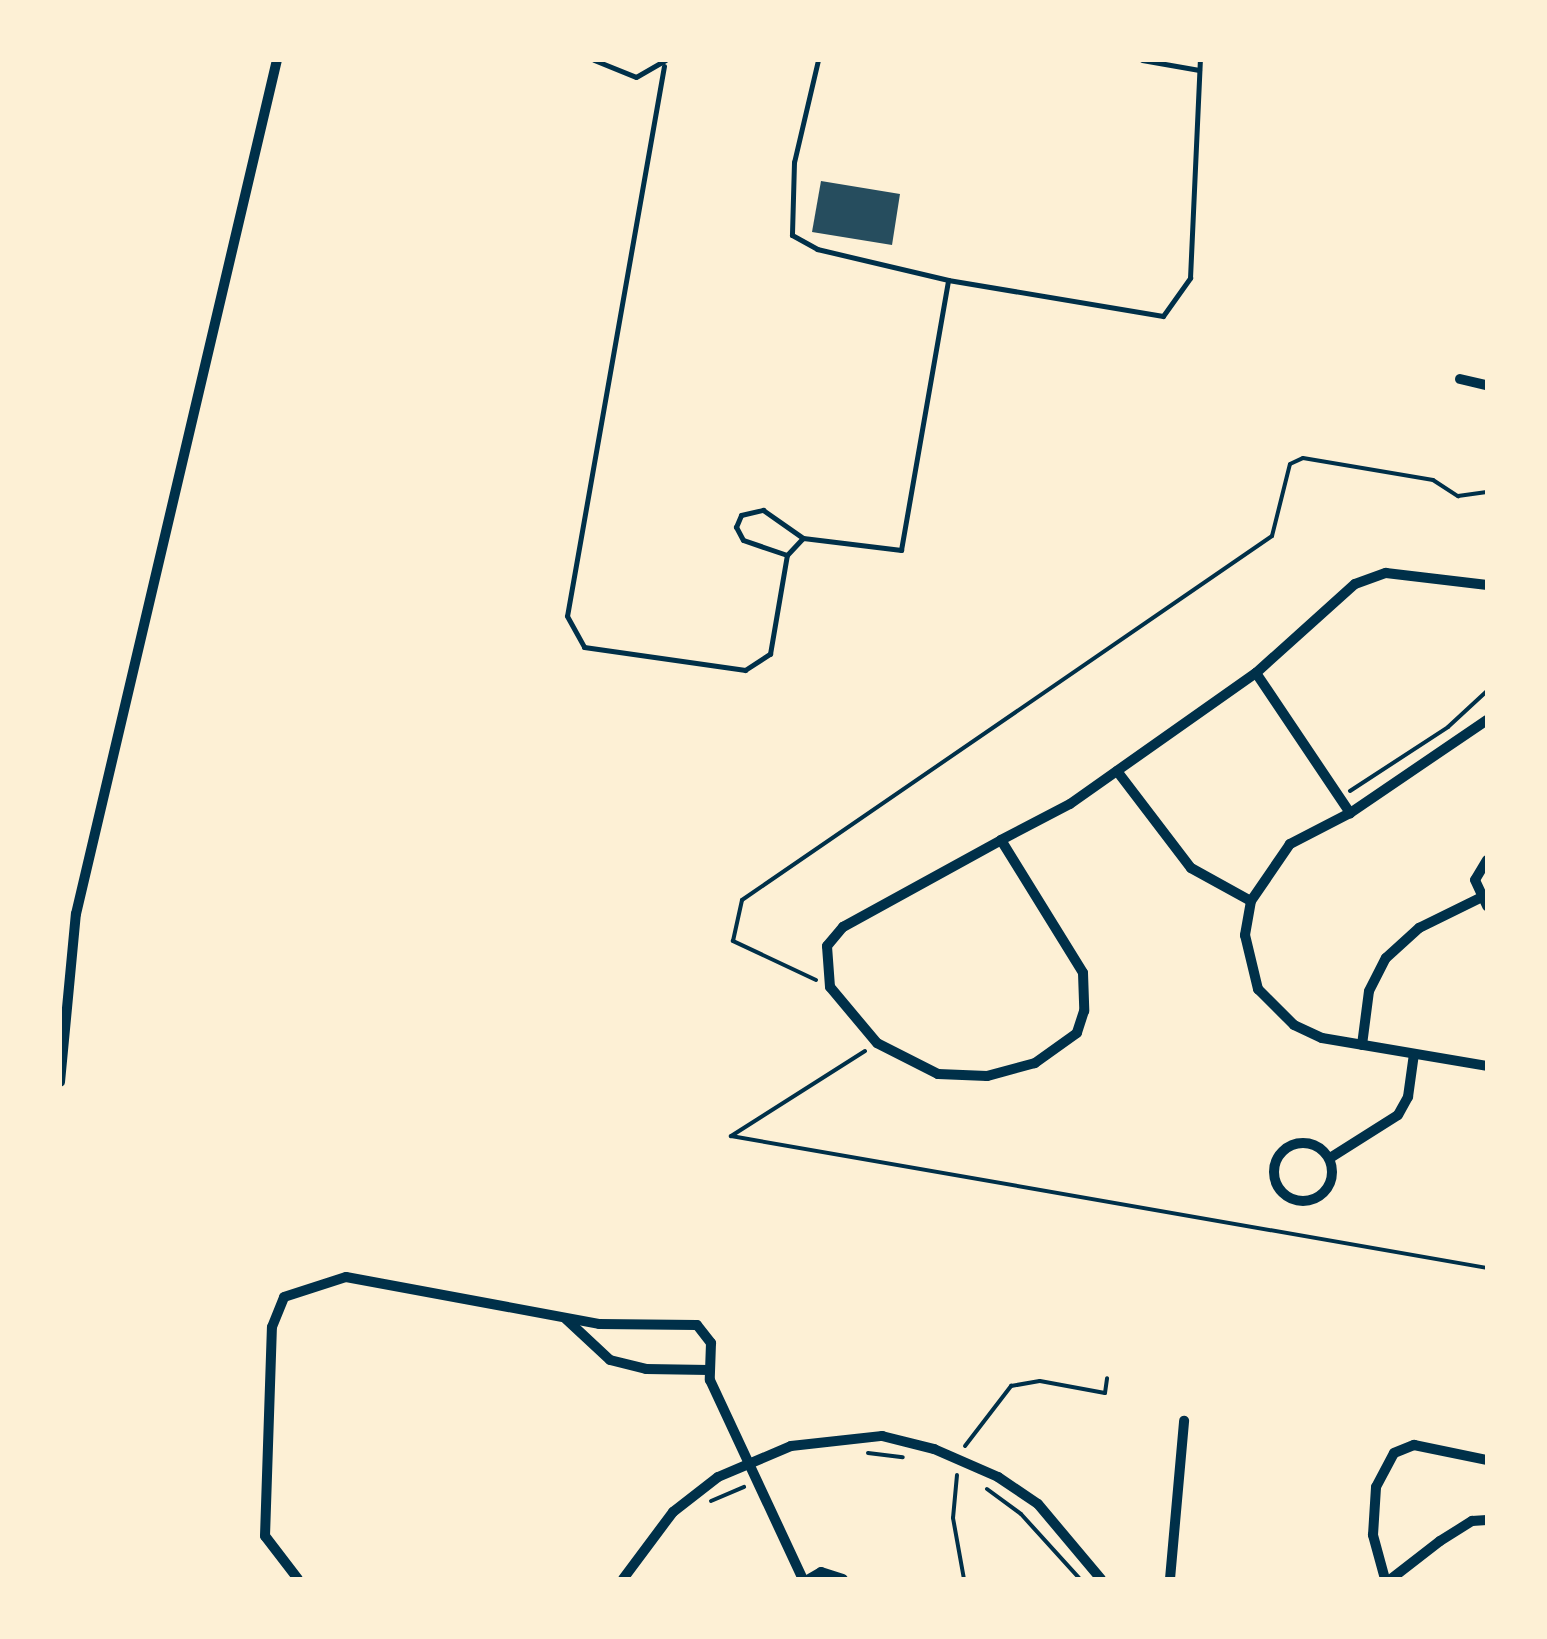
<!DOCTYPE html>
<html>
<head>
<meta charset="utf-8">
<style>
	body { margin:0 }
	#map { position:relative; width:1547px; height:1639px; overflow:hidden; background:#fdf0d5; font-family:"Libre Baskerville",serif }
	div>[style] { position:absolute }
	.building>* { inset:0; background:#264d5e }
	.path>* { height:4px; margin:-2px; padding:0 2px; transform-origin:2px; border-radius:2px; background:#003049 }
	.service>* { height:5px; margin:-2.5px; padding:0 2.5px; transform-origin:2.5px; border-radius:2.5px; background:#003049 }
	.minor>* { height:10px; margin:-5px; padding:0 5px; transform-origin:5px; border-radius:5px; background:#003049 }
	.minor>.ring { margin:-5px; padding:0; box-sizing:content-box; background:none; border:10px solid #003049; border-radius:50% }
	span { translate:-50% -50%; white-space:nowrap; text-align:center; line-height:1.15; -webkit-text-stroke:8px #fdf0d5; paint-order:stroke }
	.frame { position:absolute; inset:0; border:62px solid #fdf0d5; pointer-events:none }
</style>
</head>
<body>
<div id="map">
	<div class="building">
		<i style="clip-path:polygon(821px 181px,900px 194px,892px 245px,812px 232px)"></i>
	</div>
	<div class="path">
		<i style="left:1350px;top:791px;width:117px;rotate:-33.1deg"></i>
		<i style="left:1448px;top:727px;width:53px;rotate:-42.7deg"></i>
		<i style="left:816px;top:980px;width:92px;rotate:-154.8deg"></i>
		<i style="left:733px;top:941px;width:42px;rotate:-77.6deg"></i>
		<i style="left:742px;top:900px;width:643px;rotate:-34.48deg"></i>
		<i style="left:1272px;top:536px;width:74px;rotate:-76deg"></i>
		<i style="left:1290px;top:464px;width:14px;rotate:-25deg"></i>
		<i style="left:1303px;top:458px;width:132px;rotate:9.6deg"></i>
		<i style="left:1433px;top:480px;width:30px;rotate:33deg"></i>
		<i style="left:1458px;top:496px;width:29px;rotate:-8deg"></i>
		<i style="left:865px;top:1051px;width:159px;rotate:147.6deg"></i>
		<i style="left:731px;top:1136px;width:767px;rotate:9.9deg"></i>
		<i style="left:965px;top:1446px;width:76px;rotate:-52.5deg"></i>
		<i style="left:1011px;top:1386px;width:29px;rotate:-10deg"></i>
		<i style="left:1040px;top:1381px;width:66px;rotate:10.5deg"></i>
		<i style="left:1105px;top:1393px;width:15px;rotate:-82deg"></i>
		<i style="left:868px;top:1453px;width:35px;rotate:7deg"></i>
		<i style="left:957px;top:1475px;width:43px;rotate:95.3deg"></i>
		<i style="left:953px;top:1518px;width:62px;rotate:79.8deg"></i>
		<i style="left:987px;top:1489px;width:42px;rotate:36.3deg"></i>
		<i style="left:1021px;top:1514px;width:88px;rotate:47.8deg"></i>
		<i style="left:711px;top:1501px;width:36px;rotate:-23deg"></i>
	</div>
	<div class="service">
		<i style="left:594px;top:60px;width:45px;rotate:22deg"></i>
		<i style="left:636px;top:77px;width:34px;rotate:-30deg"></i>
		<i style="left:818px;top:60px;width:105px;rotate:103.2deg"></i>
		<i style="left:794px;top:162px;width:73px;rotate:91.6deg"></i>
		<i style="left:792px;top:235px;width:29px;rotate:29deg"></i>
		<i style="left:817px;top:249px;width:135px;rotate:13.3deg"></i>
		<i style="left:1142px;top:60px;width:58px;rotate:10deg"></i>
		<i style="left:664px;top:66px;width:558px;rotate:100deg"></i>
		<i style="left:567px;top:616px;width:35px;rotate:61deg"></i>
		<i style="left:584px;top:647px;width:163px;rotate:8.1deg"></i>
		<i style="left:745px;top:670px;width:30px;rotate:-33deg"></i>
		<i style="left:770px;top:654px;width:100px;rotate:-80.3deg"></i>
		<i style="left:787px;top:555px;width:23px;rotate:-47deg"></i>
		<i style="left:803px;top:538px;width:99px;rotate:7deg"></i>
		<i style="left:901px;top:550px;width:274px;rotate:-80.1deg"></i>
		<i style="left:948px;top:280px;width:218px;rotate:9.5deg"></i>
		<i style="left:1163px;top:316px;width:47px;rotate:-54.6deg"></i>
		<i style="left:1190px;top:278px;width:218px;rotate:-87.4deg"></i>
		<i style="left:787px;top:555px;width:46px;rotate:-161.2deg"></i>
		<i style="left:743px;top:540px;width:15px;rotate:-118deg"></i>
		<i style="left:736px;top:527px;width:13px;rotate:-67deg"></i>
		<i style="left:741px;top:515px;width:23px;rotate:-13deg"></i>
		<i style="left:763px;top:510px;width:49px;rotate:35deg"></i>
	</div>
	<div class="minor">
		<i style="left:1460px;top:379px;width:28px;rotate:13deg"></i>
		<i style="left:1256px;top:673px;width:169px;rotate:56.1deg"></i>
		<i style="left:1487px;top:720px;width:166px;rotate:145.8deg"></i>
		<i style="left:1350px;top:813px;width:68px;rotate:152.7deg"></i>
		<i style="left:1290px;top:844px;width:69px;rotate:124.4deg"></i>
		<i style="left:1251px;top:901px;width:35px;rotate:100deg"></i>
		<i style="left:1245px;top:935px;width:56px;rotate:76.5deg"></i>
		<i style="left:1258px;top:989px;width:51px;rotate:45deg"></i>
		<i style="left:1294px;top:1025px;width:31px;rotate:25deg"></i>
		<i style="left:1322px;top:1038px;width:167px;rotate:9.6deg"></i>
		<i style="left:1117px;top:771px;width:122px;rotate:52.7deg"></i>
		<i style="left:1191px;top:868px;width:68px;rotate:28.8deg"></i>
		<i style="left:1001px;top:840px;width:156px;rotate:58.3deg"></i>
		<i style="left:1083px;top:973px;width:38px;rotate:88deg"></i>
		<i style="left:1084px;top:1011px;width:23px;rotate:108deg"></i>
		<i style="left:1077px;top:1033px;width:52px;rotate:144.5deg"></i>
		<i style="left:1035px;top:1063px;width:50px;rotate:164.8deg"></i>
		<i style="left:987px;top:1076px;width:49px;rotate:-177.7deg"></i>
		<i style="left:938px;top:1074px;width:68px;rotate:-153.1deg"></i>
		<i style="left:877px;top:1043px;width:73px;rotate:-130deg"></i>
		<i style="left:830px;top:987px;width:41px;rotate:-94.2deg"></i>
		<i style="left:827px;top:946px;width:25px;rotate:-50deg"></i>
		<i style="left:843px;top:927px;width:180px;rotate:-28.8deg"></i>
		<i style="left:1001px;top:840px;width:78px;rotate:-27.6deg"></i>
		<i style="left:1070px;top:804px;width:228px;rotate:-35.2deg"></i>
		<i style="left:1256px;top:673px;width:133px;rotate:-42deg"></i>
		<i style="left:1355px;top:584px;width:33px;rotate:-20deg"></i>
		<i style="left:1386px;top:573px;width:102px;rotate:6.8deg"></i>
		<i style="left:1487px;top:860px;width:23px;rotate:121deg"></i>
		<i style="left:1475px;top:880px;width:29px;rotate:65deg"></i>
		<i style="left:1362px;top:1045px;width:54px;rotate:-82.6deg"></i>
		<i style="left:1369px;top:991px;width:37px;rotate:-63deg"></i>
		<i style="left:1386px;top:958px;width:45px;rotate:-42.3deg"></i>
		<i style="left:1419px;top:928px;width:68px;rotate:-26.2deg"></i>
		<i style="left:60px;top:1082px;width:169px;rotate:-84.6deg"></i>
		<i style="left:76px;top:914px;width:877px;rotate:-76.76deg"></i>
		<i class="ring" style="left:1274px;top:1143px;width:48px;height:48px"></i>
		<i style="left:1330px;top:1158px;width:80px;rotate:-32.3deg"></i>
		<i style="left:1398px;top:1115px;width:21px;rotate:-61deg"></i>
		<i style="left:1408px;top:1097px;width:43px;rotate:-82.1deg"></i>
		<i style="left:566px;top:1319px;width:60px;rotate:43deg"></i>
		<i style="left:610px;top:1360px;width:37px;rotate:14deg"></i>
		<i style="left:646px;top:1369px;width:63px;rotate:0.9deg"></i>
		<i style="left:298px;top:1579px;width:54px;rotate:-127.5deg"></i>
		<i style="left:265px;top:1536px;width:209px;rotate:-88.1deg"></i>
		<i style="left:272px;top:1327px;width:32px;rotate:-68deg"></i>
		<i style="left:284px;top:1297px;width:65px;rotate:-17.9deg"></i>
		<i style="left:346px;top:1277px;width:257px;rotate:10.5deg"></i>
		<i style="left:599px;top:1324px;width:98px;rotate:0.6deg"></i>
		<i style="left:697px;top:1325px;width:23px;rotate:52deg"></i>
		<i style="left:711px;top:1343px;width:37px;rotate:92deg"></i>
		<i style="left:710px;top:1380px;width:220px;rotate:65deg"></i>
		<i style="left:623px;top:1579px;width:84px;rotate:-53.3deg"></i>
		<i style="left:673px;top:1512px;width:57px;rotate:-37.9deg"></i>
		<i style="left:718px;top:1477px;width:79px;rotate:-23deg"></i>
		<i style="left:791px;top:1446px;width:92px;rotate:-6.3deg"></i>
		<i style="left:882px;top:1436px;width:54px;rotate:14deg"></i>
		<i style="left:934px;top:1449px;width:70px;rotate:23.6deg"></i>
		<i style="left:998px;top:1477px;width:48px;rotate:34deg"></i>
		<i style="left:1038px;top:1504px;width:98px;rotate:50deg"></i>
		<i style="left:809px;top:1579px;width:14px;rotate:-30deg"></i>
		<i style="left:821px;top:1572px;width:23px;rotate:18deg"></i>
		<i style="left:1170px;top:1579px;width:159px;rotate:-84.9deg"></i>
		<i style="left:1385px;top:1579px;width:46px;rotate:-105.3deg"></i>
		<i style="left:1373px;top:1535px;width:48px;rotate:-86.4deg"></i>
		<i style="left:1376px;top:1487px;width:38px;rotate:-62deg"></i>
		<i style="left:1394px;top:1453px;width:22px;rotate:-22deg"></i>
		<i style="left:1414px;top:1445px;width:75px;rotate:11.6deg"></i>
		<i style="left:1391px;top:1579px;width:62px;rotate:-37.8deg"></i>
		<i style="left:1440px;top:1541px;width:38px;rotate:-32deg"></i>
		<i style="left:1472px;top:1521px;width:15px;rotate:-4deg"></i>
	</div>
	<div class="frame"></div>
</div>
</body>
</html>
